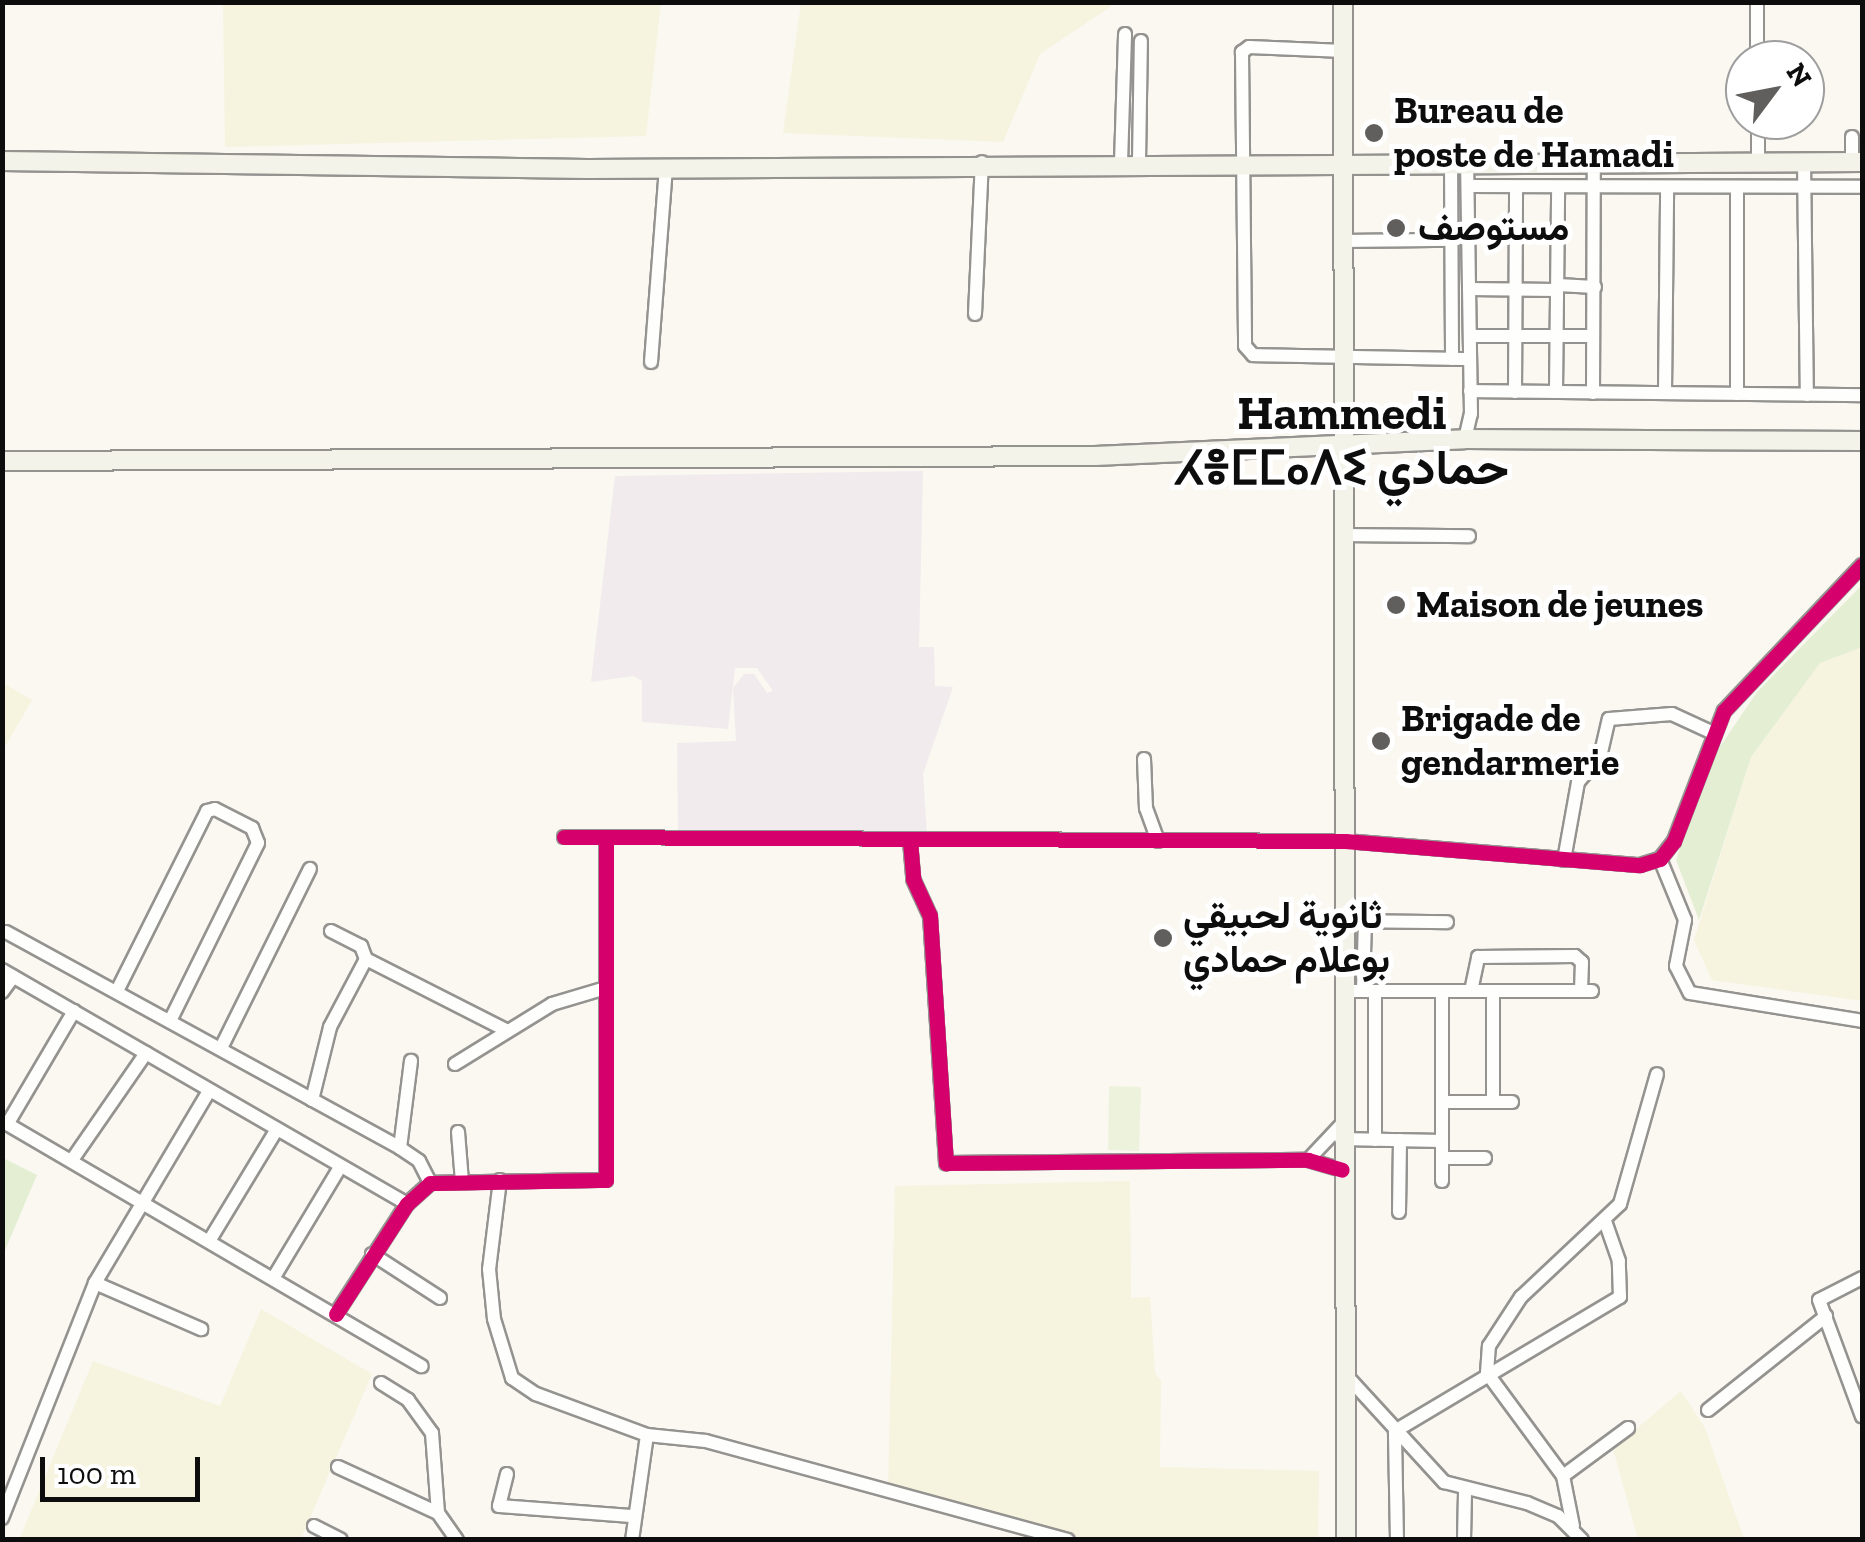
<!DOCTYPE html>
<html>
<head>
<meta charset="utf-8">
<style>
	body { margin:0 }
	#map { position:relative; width:1865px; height:1542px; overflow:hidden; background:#faf8f1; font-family:"Zilla Slab",Vazirmatn,"Noto Sans Tifinagh",serif }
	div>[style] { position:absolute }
	.industrial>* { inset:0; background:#f1ebee }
	.farmland>* { inset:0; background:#f6f3de }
	.green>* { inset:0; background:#e3eed2 }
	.pitch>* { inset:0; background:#edf2dc }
	.roads { filter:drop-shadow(2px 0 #949390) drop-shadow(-2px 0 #949390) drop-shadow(0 2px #949390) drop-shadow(0 -2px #949390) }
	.street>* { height:12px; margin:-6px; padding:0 6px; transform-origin:6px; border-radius:6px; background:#fefefd }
	.secondary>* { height:18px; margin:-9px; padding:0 9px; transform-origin:9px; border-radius:9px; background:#f4f3e9 }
	.cycleway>* { height:15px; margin:-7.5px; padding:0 7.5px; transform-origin:7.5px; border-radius:7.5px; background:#d6006c }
	.dots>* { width:28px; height:28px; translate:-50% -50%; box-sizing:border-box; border:5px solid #fff; border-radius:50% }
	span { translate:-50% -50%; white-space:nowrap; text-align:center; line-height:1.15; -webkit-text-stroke:10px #fff; paint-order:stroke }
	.poi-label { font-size:38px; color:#0d0d0d; font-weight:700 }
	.left { translate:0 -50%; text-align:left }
	.district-label { font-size:48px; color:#0d0d0d; font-weight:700 }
	.frame { position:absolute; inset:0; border:5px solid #0d0d0d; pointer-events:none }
	.north { position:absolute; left:1725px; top:40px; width:100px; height:100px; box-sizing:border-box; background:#fff; border:2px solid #9e9e9e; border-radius:50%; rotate:58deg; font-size:28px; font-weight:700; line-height:40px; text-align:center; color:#0d0d0d }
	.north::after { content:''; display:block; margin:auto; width:35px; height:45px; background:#605f5d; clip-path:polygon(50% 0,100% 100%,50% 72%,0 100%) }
	.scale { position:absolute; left:40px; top:1457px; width:160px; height:45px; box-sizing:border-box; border:5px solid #0d0d0d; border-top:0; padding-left:12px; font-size:30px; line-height:35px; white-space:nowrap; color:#0d0d0d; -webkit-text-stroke:8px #fff; paint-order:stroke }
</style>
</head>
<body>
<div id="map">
	<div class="industrial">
		<i style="clip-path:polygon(923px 471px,919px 647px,934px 647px,935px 686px,953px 687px,923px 774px,927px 834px,678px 834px,677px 743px,736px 741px,733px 688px,744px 674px,754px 674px,767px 693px,773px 691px,757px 668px,735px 668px,728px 729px,642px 722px,642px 681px,633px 676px,591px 682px,615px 476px)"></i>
	</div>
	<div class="farmland">
		<i style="clip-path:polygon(223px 3px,661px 3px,646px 136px,225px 147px)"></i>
		<i style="clip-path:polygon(801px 3px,801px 2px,1116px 3px,1040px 54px,1003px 142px,783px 133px)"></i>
		<i style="clip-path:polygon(1862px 647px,1862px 1001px,1712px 980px,1694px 940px,1751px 757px,1820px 663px)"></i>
		<i style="clip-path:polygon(3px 683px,32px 700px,3px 750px)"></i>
		<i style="clip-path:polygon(1130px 1181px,1131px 1298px,1150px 1297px,1155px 1373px,1161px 1381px,1160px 1467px,1319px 1471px,1318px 1539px,1061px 1539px,888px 1493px,895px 1186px)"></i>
		<i style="clip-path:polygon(261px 1309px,372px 1374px,301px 1539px,19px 1540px,93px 1361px,220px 1406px)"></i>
		<i style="clip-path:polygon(1681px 1391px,1705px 1428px,1744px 1539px,1638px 1539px,1613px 1449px)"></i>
	</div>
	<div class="green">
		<i style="clip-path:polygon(1862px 585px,1862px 647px,1820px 663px,1751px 757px,1699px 920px,1676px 860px,1709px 763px,1757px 692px)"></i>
		<i style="clip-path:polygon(3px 1158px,37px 1175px,3px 1255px)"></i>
	</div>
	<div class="pitch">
		<i style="clip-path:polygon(1109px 1086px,1141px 1087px,1139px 1151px,1108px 1150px)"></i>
	</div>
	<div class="roads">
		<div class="street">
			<i style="left:1757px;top:2px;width:58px;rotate:90deg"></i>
			<i style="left:1344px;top:51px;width:95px;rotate:-177.6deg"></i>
			<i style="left:1249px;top:47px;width:9px;rotate:144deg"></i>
			<i style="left:1242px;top:52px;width:294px;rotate:89.4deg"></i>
			<i style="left:1245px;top:346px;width:12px;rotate:48deg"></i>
			<i style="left:1253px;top:355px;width:217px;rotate:1.1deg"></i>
			<i style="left:1758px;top:120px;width:41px;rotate:90deg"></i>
			<i style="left:1852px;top:137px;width:25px;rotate:90deg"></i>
			<i style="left:1451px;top:160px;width:199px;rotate:89.7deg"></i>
			<i style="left:1804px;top:161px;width:234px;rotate:89.3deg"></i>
			<i style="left:1139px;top:162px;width:121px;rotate:-89.1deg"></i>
			<i style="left:1121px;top:163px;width:129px;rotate:-88.2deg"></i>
			<i style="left:1468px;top:186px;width:394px;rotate:0.1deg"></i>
			<i style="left:1347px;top:241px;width:104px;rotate:-0.6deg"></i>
			<i style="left:1558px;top:285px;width:37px;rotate:3deg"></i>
			<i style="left:1469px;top:289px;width:88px;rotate:0.7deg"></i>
			<i style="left:975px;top:314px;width:152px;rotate:-87.4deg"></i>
			<i style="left:1470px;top:336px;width:123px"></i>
			<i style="left:651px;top:362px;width:195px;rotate:-85.6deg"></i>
			<i style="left:1470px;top:391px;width:392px;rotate:0.6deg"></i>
			<i style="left:1515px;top:392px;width:205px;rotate:-89.7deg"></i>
			<i style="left:1556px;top:392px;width:205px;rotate:-89.4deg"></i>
			<i style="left:1593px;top:393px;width:232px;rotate:-89.8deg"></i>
			<i style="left:1665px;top:393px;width:206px;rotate:-89.4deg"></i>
			<i style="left:1737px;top:394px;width:206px;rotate:-90deg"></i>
			<i style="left:1465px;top:439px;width:26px;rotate:-77deg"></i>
			<i style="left:1471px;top:414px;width:254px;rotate:-90.9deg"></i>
			<i style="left:1345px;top:535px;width:124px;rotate:0.5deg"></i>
			<i style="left:1144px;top:759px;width:49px;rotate:87.7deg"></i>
			<i style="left:1146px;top:808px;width:35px;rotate:70deg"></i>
			<i style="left:564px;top:837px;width:781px;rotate:0.29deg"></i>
			<i style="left:1345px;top:841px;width:296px;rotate:4.7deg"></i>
			<i style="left:1640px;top:865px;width:21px;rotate:-17deg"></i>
			<i style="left:1660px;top:859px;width:23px;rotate:-52deg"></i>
			<i style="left:1674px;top:841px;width:139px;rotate:-69deg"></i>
			<i style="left:1724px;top:711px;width:201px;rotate:-46.6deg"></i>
			<i style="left:910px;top:841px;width:38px;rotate:85deg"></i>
			<i style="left:913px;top:879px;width:41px;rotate:65.3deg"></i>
			<i style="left:930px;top:916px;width:248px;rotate:86.3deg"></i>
			<i style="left:946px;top:1163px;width:362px;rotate:-0.5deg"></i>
			<i style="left:1308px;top:1160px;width:35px;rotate:16deg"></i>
			<i style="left:1660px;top:859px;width:66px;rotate:67.7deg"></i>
			<i style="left:1685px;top:920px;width:47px;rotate:101.1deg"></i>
			<i style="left:1676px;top:966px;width:30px;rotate:63deg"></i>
			<i style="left:1690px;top:993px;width:174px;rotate:9.2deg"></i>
			<i style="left:1564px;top:860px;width:79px;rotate:-79.8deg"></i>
			<i style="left:1578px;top:782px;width:33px;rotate:-49deg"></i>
			<i style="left:1600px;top:757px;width:39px;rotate:-77deg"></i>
			<i style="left:1609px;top:719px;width:63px;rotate:-4.5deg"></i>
			<i style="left:1672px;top:714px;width:43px;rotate:24.8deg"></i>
			<i style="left:1344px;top:921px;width:103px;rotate:0.6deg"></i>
			<i style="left:331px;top:931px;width:34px;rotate:27deg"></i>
			<i style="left:361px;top:946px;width:14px;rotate:69deg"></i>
			<i style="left:6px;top:932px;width:449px;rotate:28.7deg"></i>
			<i style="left:400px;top:1148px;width:23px;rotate:34deg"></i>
			<i style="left:419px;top:1161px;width:25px;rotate:63deg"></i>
			<i style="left:2px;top:970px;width:468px;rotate:30deg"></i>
			<i style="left:118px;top:989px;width:199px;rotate:-63.4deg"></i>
			<i style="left:207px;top:811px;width:8px;rotate:-14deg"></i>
			<i style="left:215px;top:809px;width:42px;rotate:27.2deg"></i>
			<i style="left:252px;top:828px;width:16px;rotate:68deg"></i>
			<i style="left:258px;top:843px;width:196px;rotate:116.3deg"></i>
			<i style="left:1344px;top:991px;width:248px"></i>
			<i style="left:1363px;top:991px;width:70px;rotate:-88.4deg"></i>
			<i style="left:1442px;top:991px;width:190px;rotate:90deg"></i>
			<i style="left:1471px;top:991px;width:35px;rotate:-78deg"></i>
			<i style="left:1478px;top:957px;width:97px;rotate:-0.6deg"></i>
			<i style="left:1575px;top:956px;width:9px;rotate:41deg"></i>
			<i style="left:1582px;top:962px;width:29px;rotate:92deg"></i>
			<i style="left:1493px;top:991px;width:111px;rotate:90deg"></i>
			<i style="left:2px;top:992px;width:19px;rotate:-54deg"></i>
			<i style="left:221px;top:1048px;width:200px;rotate:-63.6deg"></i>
			<i style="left:455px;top:1064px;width:114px;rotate:-31.7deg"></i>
			<i style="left:552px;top:1004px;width:56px;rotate:-16.5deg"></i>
			<i style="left:312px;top:1100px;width:75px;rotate:-76.1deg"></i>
			<i style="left:330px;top:1027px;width:77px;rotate:-62.1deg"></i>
			<i style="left:366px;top:959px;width:157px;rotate:26.9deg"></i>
			<i style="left:1442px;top:1102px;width:70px"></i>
			<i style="left:2px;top:1121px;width:486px;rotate:30.3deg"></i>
			<i style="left:8px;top:1123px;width:130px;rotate:-59.5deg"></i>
			<i style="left:458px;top:1132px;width:50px;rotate:85.4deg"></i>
			<i style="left:1341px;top:1139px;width:101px;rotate:1.1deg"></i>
			<i style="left:1375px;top:1140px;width:149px;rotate:-90deg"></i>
			<i style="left:400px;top:1148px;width:88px;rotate:-82.8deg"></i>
			<i style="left:1442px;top:1158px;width:43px"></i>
			<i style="left:72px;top:1160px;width:130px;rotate:-55.3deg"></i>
			<i style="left:1308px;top:1160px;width:48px;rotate:-46.7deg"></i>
			<i style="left:500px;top:1180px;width:90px;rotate:97deg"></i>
			<i style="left:489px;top:1269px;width:50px;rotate:84.3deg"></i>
			<i style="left:494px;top:1319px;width:62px;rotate:73deg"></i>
			<i style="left:512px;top:1378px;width:29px;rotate:34deg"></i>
			<i style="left:536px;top:1394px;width:118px;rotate:20.3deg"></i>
			<i style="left:647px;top:1435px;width:106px;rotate:98.1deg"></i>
			<i style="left:1399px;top:1212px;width:72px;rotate:-89.2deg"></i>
			<i style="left:211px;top:1238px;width:127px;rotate:-58.8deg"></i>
			<i style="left:372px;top:1254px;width:81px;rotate:32.9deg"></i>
			<i style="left:274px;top:1277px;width:126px;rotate:-59deg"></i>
			<i style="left:1862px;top:1278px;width:48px;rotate:152.9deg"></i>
			<i style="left:1819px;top:1300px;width:124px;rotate:69.7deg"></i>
			<i style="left:95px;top:1283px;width:116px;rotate:23.5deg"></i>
			<i style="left:336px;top:1314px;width:131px;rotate:-57.2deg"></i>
			<i style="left:407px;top:1204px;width:31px;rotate:-42deg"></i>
			<i style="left:430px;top:1183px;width:176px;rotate:-1deg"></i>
			<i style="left:606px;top:1180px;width:341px;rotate:-90deg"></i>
			<i style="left:1345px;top:1374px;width:147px;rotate:47.5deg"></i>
			<i style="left:1444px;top:1482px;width:86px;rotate:14.2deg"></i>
			<i style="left:1527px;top:1503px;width:34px;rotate:23deg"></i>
			<i style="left:1558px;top:1516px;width:34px;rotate:45deg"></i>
			<i style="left:381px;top:1383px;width:32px;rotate:32deg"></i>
			<i style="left:408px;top:1400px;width:41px;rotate:54deg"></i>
			<i style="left:432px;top:1433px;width:80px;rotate:85.7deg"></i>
			<i style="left:1708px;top:1410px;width:151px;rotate:-38.5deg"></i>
			<i style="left:647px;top:1435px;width:59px;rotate:5.8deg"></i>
			<i style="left:706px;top:1441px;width:375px;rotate:15.3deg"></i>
			<i style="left:338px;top:1467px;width:110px;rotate:24.7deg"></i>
			<i style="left:438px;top:1513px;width:33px;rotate:55deg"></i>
			<i style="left:507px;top:1474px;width:33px;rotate:104deg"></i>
			<i style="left:499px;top:1506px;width:133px;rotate:4.3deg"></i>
			<i style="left:1563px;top:1476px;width:81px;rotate:-36.4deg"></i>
			<i style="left:2px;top:1518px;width:253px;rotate:-68.4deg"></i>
			<i style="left:95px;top:1283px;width:223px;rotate:-59.3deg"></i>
			<i style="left:314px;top:1526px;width:30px;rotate:27deg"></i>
			<i style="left:1573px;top:1526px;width:51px;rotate:-101.3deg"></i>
			<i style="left:1563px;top:1476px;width:128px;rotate:-126.4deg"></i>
			<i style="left:1487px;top:1373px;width:27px;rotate:-86deg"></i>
			<i style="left:1489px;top:1346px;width:59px;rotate:-56.9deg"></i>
			<i style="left:1521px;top:1297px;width:136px;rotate:-43.2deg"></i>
			<i style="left:1620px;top:1204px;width:135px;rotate:-74.1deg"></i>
			<i style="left:1397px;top:1540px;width:109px;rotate:-91.1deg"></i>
			<i style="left:1395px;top:1431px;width:262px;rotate:-30.8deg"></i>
			<i style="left:1620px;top:1297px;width:36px;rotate:-92deg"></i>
			<i style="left:1619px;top:1261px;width:42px;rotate:-109.3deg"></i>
			<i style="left:1464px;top:1540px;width:49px;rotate:-88.8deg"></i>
		</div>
		<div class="secondary">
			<i style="left:1343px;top:2px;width:1538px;rotate:89.89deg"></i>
			<i style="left:2px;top:161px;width:585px;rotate:0.78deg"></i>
			<i style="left:587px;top:169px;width:1275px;rotate:-0.31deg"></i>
			<i style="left:2px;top:461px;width:1093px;rotate:-0.26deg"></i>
			<i style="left:1095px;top:456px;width:370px;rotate:-2.6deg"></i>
			<i style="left:1465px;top:439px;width:397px;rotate:0.3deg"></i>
		</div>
	</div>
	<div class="cycleway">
		<i style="left:564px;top:837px;width:781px;rotate:0.29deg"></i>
		<i style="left:1345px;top:841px;width:296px;rotate:4.7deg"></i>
		<i style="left:1640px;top:865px;width:21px;rotate:-17deg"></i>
		<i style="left:1660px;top:859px;width:23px;rotate:-52deg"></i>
		<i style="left:1674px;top:841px;width:139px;rotate:-69deg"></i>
		<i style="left:1724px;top:711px;width:201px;rotate:-46.6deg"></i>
		<i style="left:910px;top:841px;width:38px;rotate:85deg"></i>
		<i style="left:913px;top:879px;width:41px;rotate:65.3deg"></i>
		<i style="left:930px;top:916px;width:248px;rotate:86.3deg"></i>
		<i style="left:946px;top:1163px;width:362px;rotate:-0.5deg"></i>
		<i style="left:1308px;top:1160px;width:35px;rotate:16deg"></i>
		<i style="left:336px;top:1314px;width:131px;rotate:-57.2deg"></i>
		<i style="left:407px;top:1204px;width:31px;rotate:-42deg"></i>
		<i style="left:430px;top:1183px;width:176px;rotate:-1deg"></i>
		<i style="left:606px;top:1180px;width:341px;rotate:-90deg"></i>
	</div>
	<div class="dots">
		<i style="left:1374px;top:133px;background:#605f5d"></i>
		<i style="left:1396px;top:228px;background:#605f5d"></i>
		<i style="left:1396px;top:605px;background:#605f5d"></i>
		<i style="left:1381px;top:741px;background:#605f5d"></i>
		<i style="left:1163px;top:938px;background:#605f5d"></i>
	</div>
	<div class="poi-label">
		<span class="left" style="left:1394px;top:133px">Bureau de<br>poste de Hamadi</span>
		<span class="left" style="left:1418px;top:228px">مستوصف</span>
		<span class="left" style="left:1416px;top:605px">Maison de jeunes</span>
		<span class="left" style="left:1401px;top:741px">Brigade de<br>gendarmerie</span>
		<span class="left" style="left:1183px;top:938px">ثانوية لحبيقي<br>بوعلام حمادي</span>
	</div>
	<div class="district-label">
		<span style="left:1342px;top:440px">Hammedi<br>ⵃⴻⵎⵎⴰⴷⵉ حمادي</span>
	</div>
	<div class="frame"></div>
	<div class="north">N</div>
	<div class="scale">100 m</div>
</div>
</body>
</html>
